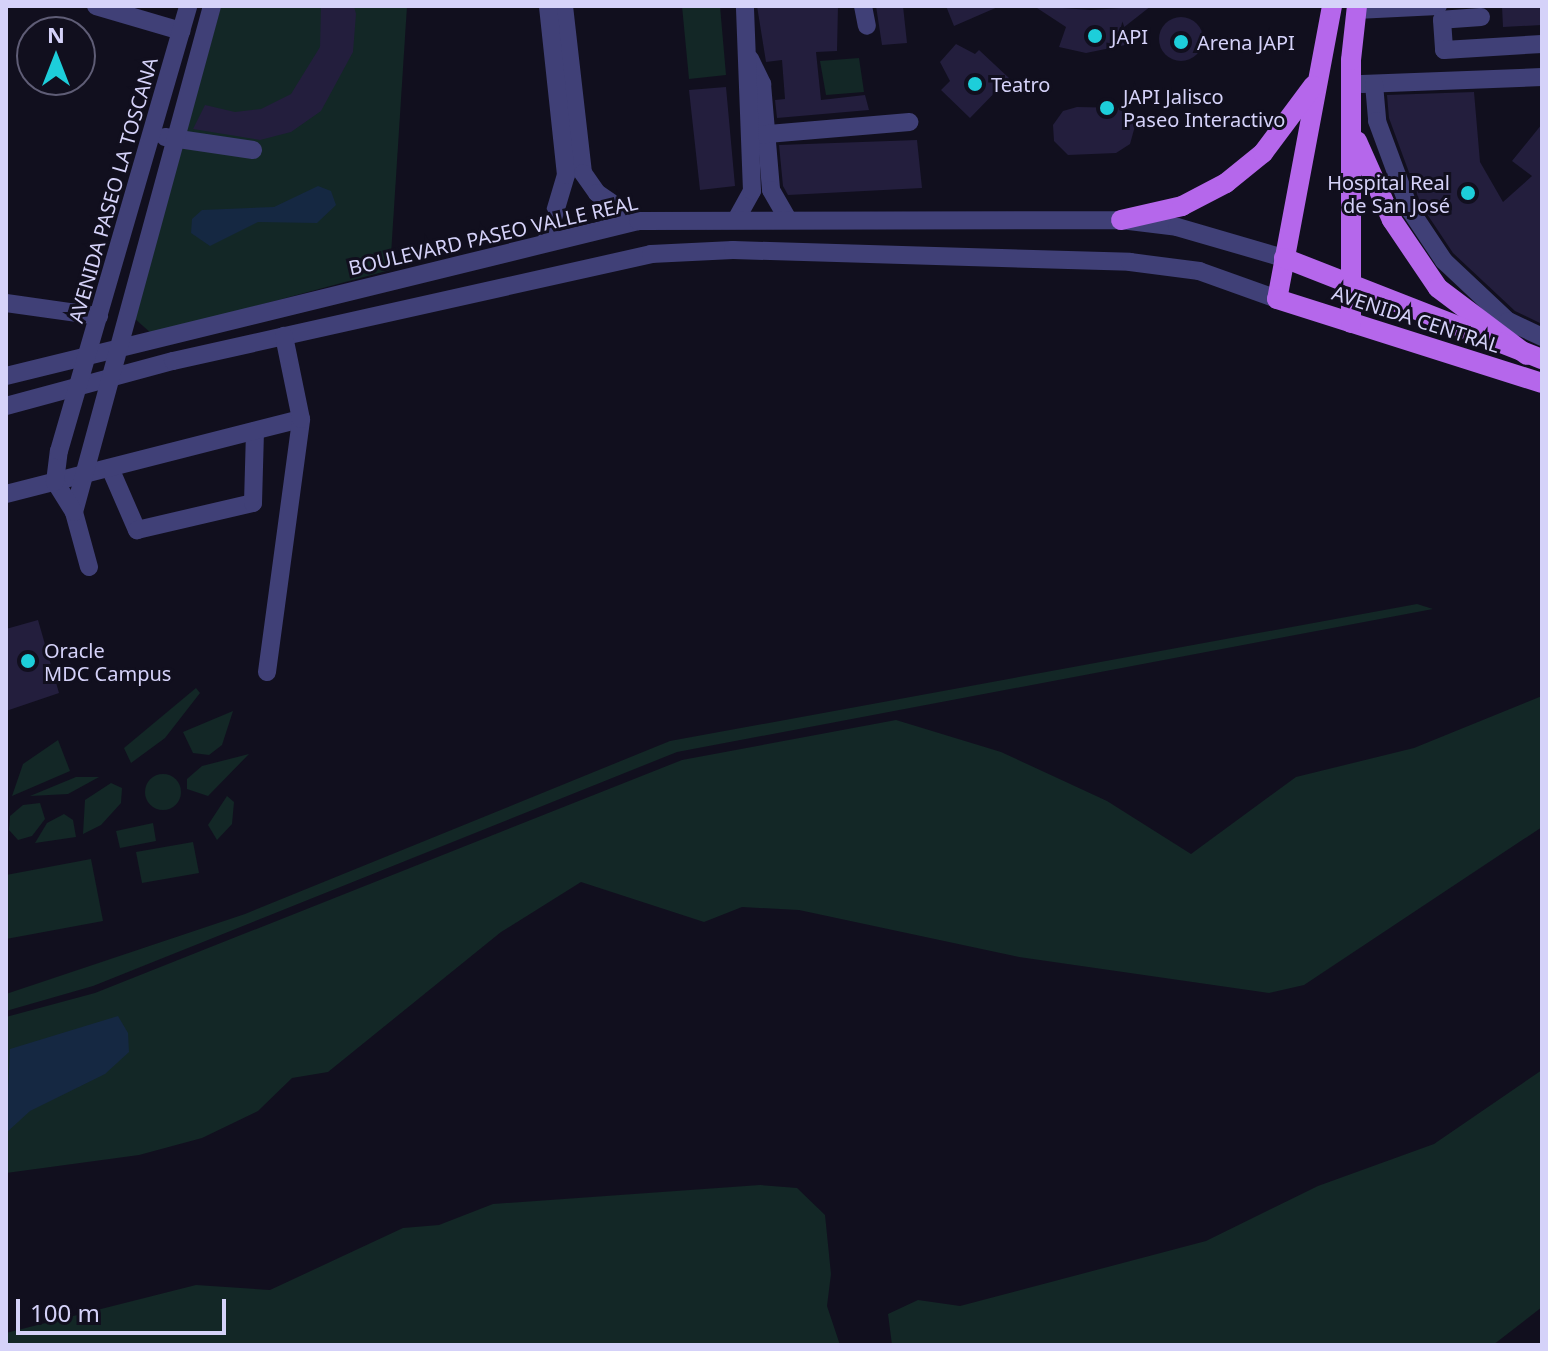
<!DOCTYPE html>
<html>
<head>
<meta charset="utf-8">
<style>
	body { margin:0 }
	#map { position:relative; width:1548px; height:1351px; overflow:hidden; background:#110f1e; font-family:"Noto Sans",sans-serif }
	div>[style] { position:absolute }
	.green>* { inset:0; background:#132726 }
	.round { border-radius:50% }
	.water>* { inset:0; background:#152842 }
	.building>* { inset:0; background:#231e3d }
	.minor>* { height:18px; margin:-9px; padding:0 9px; transform-origin:9px; border-radius:9px; background:#404077 }
	.major>* { height:20px; margin:-10px; padding:0 10px; transform-origin:10px; border-radius:10px; background:#b567eb }
	.dots>* { width:22px; height:22px; translate:-50% -50%; box-sizing:border-box; border:4px solid #110f1e; border-radius:50% }
	span { translate:-50% -50%; white-space:nowrap; text-align:center; line-height:1.15; -webkit-text-stroke:6px #110f1e; paint-order:stroke }
	.poi-label { font-size:20px; color:#d5d2f9 }
	.left { translate:0 -50%; text-align:left }
	.right { translate:-100% -50%; text-align:right }
	.street-label { font-size:20px; color:#d5d2f9 }
	.frame { position:absolute; inset:0; border:8px solid #d5d2f9; pointer-events:none }
	.north { position:absolute; left:16px; top:16px; width:80px; height:80px; box-sizing:border-box; background:#110f1e; border:2px solid #5f5d76; border-radius:50%; rotate:0deg; font-size:22px; font-weight:700; line-height:32px; text-align:center; color:#d5d2f9 }
	.north::after { content:''; display:block; margin:auto; width:28px; height:36px; background:#1dceda; clip-path:polygon(50% 0,100% 100%,50% 72%,0 100%) }
	.scale { position:absolute; left:16px; top:1299px; width:210px; height:36px; box-sizing:border-box; border:4px solid #d5d2f9; border-top:0; padding-left:10px; font-size:24px; line-height:28px; white-space:nowrap; color:#d5d2f9; -webkit-text-stroke:6px #110f1e; paint-order:stroke }
</style>
</head>
<body>
<div id="map">
	<div class="green">
		<i style="clip-path:polygon(221px 6px,407px 6px,390px 270px,152px 334px,134px 318px)"></i>
		<i style="clip-path:polygon(682px 6px,720px 6px,726px 75px,689px 79px)"></i>
		<i style="clip-path:polygon(859px 58px,864px 92px,826px 95px,820px 61px)"></i>
		<i style="clip-path:polygon(1417px 604px,1433px 609px,677px 752px,93px 986px,6px 1011px,6px 994px,245px 914px,670px 741px)"></i>
		<i style="clip-path:polygon(196px 688px,200px 693px,165px 738px,131px 763px,124px 748px)"></i>
		<i style="clip-path:polygon(1542px 696px,1542px 827px,1304px 985px,1269px 993px,1019px 957px,799px 910px,742px 907px,704px 922px,581px 882px,501px 932px,328px 1072px,292px 1078px,258px 1111px,202px 1138px,139px 1155px,6px 1173px,6px 1017px,95px 993px,682px 760px,896px 720px,1001px 752px,1107px 801px,1191px 854px,1296px 777px,1414px 748px)"></i>
		<i style="clip-path:polygon(233px 711px,222px 745px,209px 755px,193px 753px,183px 732px)"></i>
		<i style="clip-path:polygon(58px 740px,70px 771px,12px 796px,23px 764px)"></i>
		<i style="clip-path:polygon(249px 754px,208px 796px,187px 789px,187px 779px,202px 766px)"></i>
		<i class="round" style="left:145px;top:774px;width:36px;height:36px"></i>
		<i style="clip-path:polygon(76px 777px,99px 777px,68px 794px,30px 796px)"></i>
		<i style="clip-path:polygon(111px 783px,122px 788px,121px 803px,101px 825px,83px 834px,85px 800px)"></i>
		<i style="clip-path:polygon(227px 796px,234px 802px,232px 824px,217px 840px,208px 825px)"></i>
		<i style="clip-path:polygon(40px 803px,45px 819px,32px 836px,18px 840px,9px 830px,10px 816px,23px 805px)"></i>
		<i style="clip-path:polygon(64px 814px,73px 820px,76px 837px,35px 843px,47px 823px)"></i>
		<i style="clip-path:polygon(153px 823px,156px 841px,120px 848px,116px 831px)"></i>
		<i style="clip-path:polygon(193px 842px,199px 873px,142px 883px,136px 852px)"></i>
		<i style="clip-path:polygon(91px 859px,103px 921px,6px 939px,6px 875px)"></i>
		<i style="clip-path:polygon(1542px 1070px,1542px 1307px,1493px 1345px,892px 1345px,888px 1314px,918px 1300px,960px 1306px,1206px 1241px,1318px 1186px,1434px 1144px)"></i>
		<i style="clip-path:polygon(760px 1185px,797px 1188px,825px 1215px,831px 1274px,827px 1306px,840px 1345px,6px 1345px,6px 1333px,196px 1285px,270px 1290px,403px 1228px,439px 1225px,493px 1204px)"></i>
	</div>
	<div class="water">
		<i style="clip-path:polygon(318px 186px,331px 191px,336px 205px,317px 223px,258px 222px,210px 246px,191px 233px,192px 219px,202px 210px,274px 207px)"></i>
		<i style="clip-path:polygon(118px 1016px,128px 1033px,129px 1052px,105px 1074px,30px 1111px,6px 1133px,10px 1049px)"></i>
	</div>
	<div class="building">
		<i style="clip-path:polygon(321px 6px,354px 6px,356px 14px,353px 52px,321px 111px,291px 132px,260px 140px,193px 129px,205px 105px,235px 112px,261px 109px,291px 94px,320px 47px)"></i>
		<i style="clip-path:polygon(757px 6px,838px 6px,837px 51px,816px 52px,821px 100px,865px 95px,869px 110px,777px 118px,775px 100px,785px 99px,782px 60px,766px 62px)"></i>
		<i style="clip-path:polygon(876px 6px,903px 6px,907px 43px,882px 45px)"></i>
		<i style="clip-path:polygon(946px 6px,1000px 6px,954px 26px)"></i>
		<i style="clip-path:polygon(1034px 6px,1091px 10px,1151px 6px,1123px 28px,1130px 44px,1086px 53px,1059px 47px,1066px 27px)"></i>
		<i style="clip-path:polygon(1502px 6px,1542px 6px,1542px 25px,1503px 27px)"></i>
		<i class="round" style="left:1159px;top:17px;width:44px;height:44px"></i>
		<i style="clip-path:polygon(956px 44px,975px 54px,979px 50px,1009px 78px,970px 118px,941px 90px,950px 81px,940px 62px)"></i>
		<i style="clip-path:polygon(726px 87px,735px 186px,700px 190px,689px 90px)"></i>
		<i style="clip-path:polygon(1474px 92px,1480px 162px,1503px 202px,1532px 176px,1512px 161px,1542px 124px,1542px 324px,1515px 311px,1453px 253px,1421px 205px,1389px 118px,1387px 95px)"></i>
		<i style="clip-path:polygon(1077px 107px,1124px 108px,1135px 126px,1130px 144px,1116px 153px,1068px 155px,1054px 141px,1053px 125px,1063px 111px)"></i>
		<i style="clip-path:polygon(917px 140px,922px 188px,788px 195px,783px 186px,779px 145px)"></i>
		<i style="clip-path:polygon(38px 620px,59px 693px,6px 711px,6px 629px)"></i>
	</div>
	<div class="minor">
		<i style="left:96px;top:6px;width:89px;rotate:16.4deg"></i>
		<i style="left:564px;top:6px;width:168px;rotate:83.5deg"></i>
		<i style="left:583px;top:173px;width:24px;rotate:55deg"></i>
		<i style="left:597px;top:193px;width:50px;rotate:34.3deg"></i>
		<i style="left:863px;top:6px;width:20px;rotate:79deg"></i>
		<i style="left:1356px;top:10px;width:82px;rotate:-2.8deg"></i>
		<i style="left:1481px;top:17px;width:39px;rotate:176deg"></i>
		<i style="left:1442px;top:20px;width:30px;rotate:86deg"></i>
		<i style="left:1444px;top:50px;width:98px;rotate:-3.5deg"></i>
		<i style="left:750px;top:59px;width:28px;rotate:64deg"></i>
		<i style="left:762px;top:84px;width:106px;rotate:85.1deg"></i>
		<i style="left:771px;top:190px;width:32px;rotate:60deg"></i>
		<i style="left:1362px;top:84px;width:180px;rotate:-2.2deg"></i>
		<i style="left:1374px;top:84px;width:37px;rotate:85deg"></i>
		<i style="left:1377px;top:121px;width:95px;rotate:69.7deg"></i>
		<i style="left:1410px;top:210px;width:61px;rotate:56.3deg"></i>
		<i style="left:1444px;top:261px;width:88px;rotate:43.2deg"></i>
		<i style="left:1508px;top:321px;width:38px;rotate:25deg"></i>
		<i style="left:755px;top:135px;width:155px;rotate:-4.8deg"></i>
		<i style="left:165px;top:137px;width:89px;rotate:8.4deg"></i>
		<i style="left:737px;top:218px;width:31px;rotate:-61deg"></i>
		<i style="left:752px;top:191px;width:185px;rotate:-92.2deg"></i>
		<i style="left:546px;top:242px;width:70px;rotate:-73.4deg"></i>
		<i style="left:566px;top:175px;width:170px;rotate:-96.1deg"></i>
		<i style="left:6px;top:303px;width:94px;rotate:8deg"></i>
		<i style="left:6px;top:376px;width:651px;rotate:-13.78deg"></i>
		<i style="left:638px;top:221px;width:483px;rotate:-0.1deg"></i>
		<i style="left:1121px;top:220px;width:56px;rotate:7.1deg"></i>
		<i style="left:1177px;top:227px;width:111px;rotate:16.2deg"></i>
		<i style="left:6px;top:406px;width:173px;rotate:-15.1deg"></i>
		<i style="left:173px;top:361px;width:490px;rotate:-12.6deg"></i>
		<i style="left:651px;top:254px;width:82px;rotate:-2.8deg"></i>
		<i style="left:733px;top:250px;width:397px;rotate:1.7deg"></i>
		<i style="left:1130px;top:262px;width:70px;rotate:7.4deg"></i>
		<i style="left:1199px;top:271px;width:83px;rotate:19.7deg"></i>
		<i style="left:110px;top:468px;width:68px;rotate:66.5deg"></i>
		<i style="left:137px;top:530px;width:119px;rotate:-13.1deg"></i>
		<i style="left:253px;top:503px;width:72px;rotate:-88.4deg"></i>
		<i style="left:6px;top:494px;width:304px;rotate:-14.3deg"></i>
		<i style="left:74px;top:512px;width:524px;rotate:-74.74deg"></i>
		<i style="left:89px;top:567px;width:57px;rotate:-105.3deg"></i>
		<i style="left:74px;top:512px;width:36px;rotate:-122deg"></i>
		<i style="left:55px;top:482px;width:31px;rotate:-83deg"></i>
		<i style="left:59px;top:451px;width:463px;rotate:-73.8deg"></i>
		<i style="left:267px;top:672px;width:255px;rotate:-82.3deg"></i>
		<i style="left:301px;top:419px;width:85px;rotate:-101.6deg"></i>
	</div>
	<div class="major">
		<i style="left:1332px;top:6px;width:298px;rotate:100.6deg"></i>
		<i style="left:1277px;top:299px;width:278px;rotate:17.6deg"></i>
		<i style="left:1357px;top:141px;width:86px;rotate:66.1deg"></i>
		<i style="left:1392px;top:220px;width:82px;rotate:55.9deg"></i>
		<i style="left:1438px;top:288px;width:111px;rotate:37deg"></i>
		<i style="left:1121px;top:220px;width:63px;rotate:-12.9deg"></i>
		<i style="left:1182px;top:206px;width:50px;rotate:-27.6deg"></i>
		<i style="left:1226px;top:183px;width:48px;rotate:-39deg"></i>
		<i style="left:1263px;top:153px;width:84px;rotate:-53.3deg"></i>
		<i style="left:1284px;top:258px;width:277px;rotate:21.4deg"></i>
		<i style="left:1351px;top:323px;width:263px;rotate:-90deg"></i>
		<i style="left:1351px;top:60px;width:54px;rotate:-83.7deg"></i>
	</div>
	<div class="dots">
		<i style="left:1095px;top:36px;background:#1dceda"></i>
		<i style="left:1181px;top:42px;background:#1dceda"></i>
		<i style="left:975px;top:84px;background:#1dceda"></i>
		<i style="left:1107px;top:108px;background:#1dceda"></i>
		<i style="left:1468px;top:193px;background:#1dceda"></i>
		<i style="left:28px;top:661px;background:#1dceda"></i>
	</div>
	<div class="poi-label">
		<span class="left" style="left:1111px;top:36px">JAPI</span>
		<span class="left" style="left:1197px;top:42px">Arena JAPI</span>
		<span class="left" style="left:991px;top:84px">Teatro</span>
		<span class="left" style="left:1123px;top:108px">JAPI Jalisco<br>Paseo Interactivo</span>
		<span class="right" style="left:1450px;top:194px">Hospital Real<br>de San José</span>
		<span class="left" style="left:44px;top:662px">Oracle<br>MDC Campus</span>
	</div>
	<div class="street-label">
		<span style="left:113px;top:190px;rotate:-74deg">AVENIDA PASEO LA TOSCANA</span>
		<span style="left:493px;top:235px;rotate:-13deg">BOULEVARD PASEO VALLE REAL</span>
		<span style="left:1416px;top:319px;rotate:18deg">AVENIDA CENTRAL</span>
	</div>
	<div class="frame"></div>
	<div class="north">N</div>
	<div class="scale">100 m</div>
</div>
</body>
</html>
